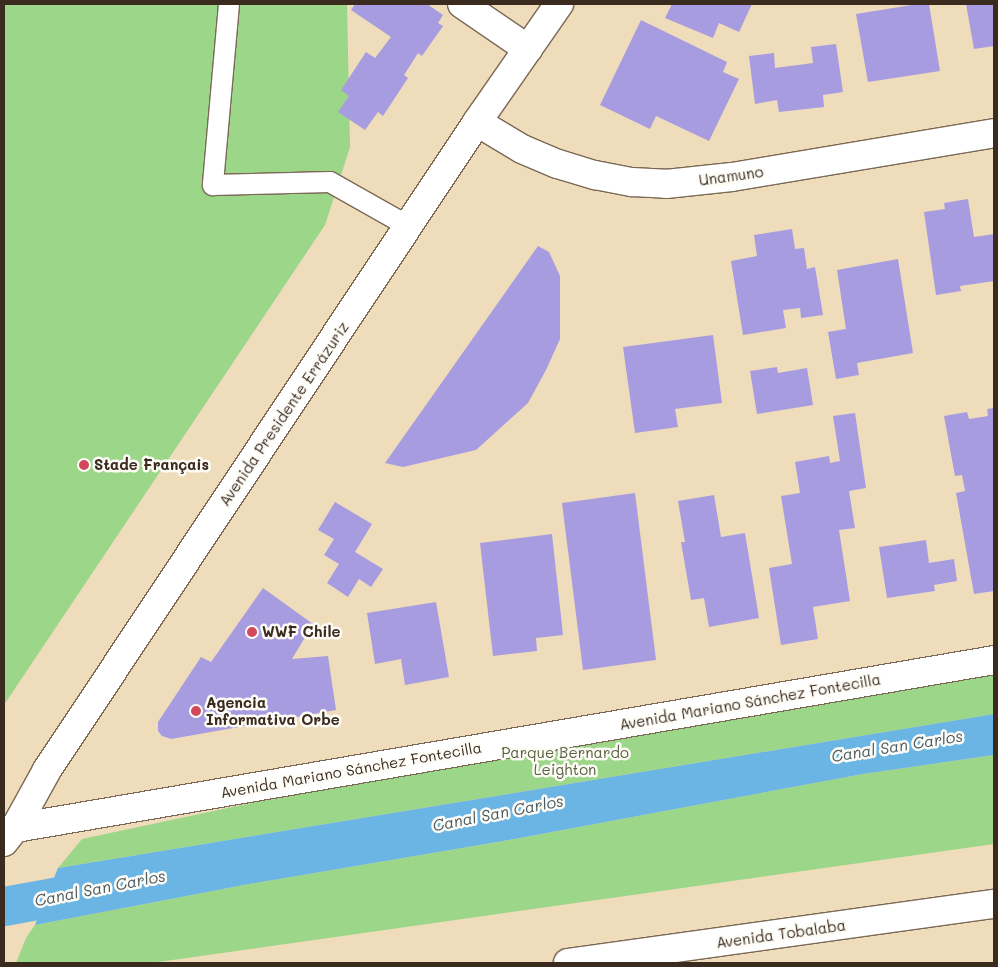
<!DOCTYPE html>
<html>
<head>
<meta charset="utf-8">
<style>
	body { margin:0 }
	#map { position:relative; width:998px; height:967px; overflow:hidden; background:#eedcba; font-family:Mali,sans-serif }
	div>[style] { position:absolute }
	.green>* { inset:0; background:#9bd689 }
	.water>* { inset:0; background:#6ab5e3 }
	.canal>* { height:39px; margin:-19.5px; padding:0 19.5px; transform-origin:19.5px; border-radius:19.5px; background:#6ab5e3 }
	.building>* { inset:0; background:#a89ce1 }
	.roads { filter:drop-shadow(1px 0 #7a6855) drop-shadow(-1px 0 #7a6855) drop-shadow(0 1px #7a6855) drop-shadow(0 -1px #7a6855) }
	.service>* { height:20px; margin:-10px; padding:0 10px; transform-origin:10px; border-radius:10px; background:#fff }
	.minor>* { height:28px; margin:-14px; padding:0 14px; transform-origin:14px; border-radius:14px; background:#fff }
	.tertiary>* { height:28px; margin:-14px; padding:0 14px; transform-origin:14px; border-radius:14px; background:#fff }
	.secondary>* { height:28px; margin:-14px; padding:0 14px; transform-origin:14px; border-radius:14px; background:#fff }
	.dots>* { width:14px; height:14px; translate:-50% -50%; box-sizing:border-box; border:2px solid #fdfcf7; border-radius:50% }
	span { translate:-50% -50%; white-space:nowrap; text-align:center; line-height:1.15; -webkit-text-stroke:5px #fdfcf7; paint-order:stroke }
	.street-label { font-size:15px; color:#3b2a1e }
	.poi-label { font-size:15px; color:#3b2a1e; font-weight:700 }
	.left { translate:0 -50%; text-align:left }
	.park-label { font-size:15px; color:#585e3e }
	.water-label { font-size:16px; color:#4b5b63; font-style:italic }
	.frame { position:absolute; inset:0; border:5px solid #3b2a1e; pointer-events:none }
</style>
</head>
<body>
<div id="map">
	<div class="green">
		<i style="clip-path:polygon(4px 4px,347px 4px,350px 147px,325px 225px,4px 705px)"></i>
		<i style="clip-path:polygon(994px 672px,994px 714px,58px 868px,82px 839px,561px 737px)"></i>
		<i style="clip-path:polygon(994px 755px,994px 844px,151px 963px,16px 963px,26px 938px,35px 925px,249px 884px,509px 840px,863px 774px)"></i>
	</div>
	<div class="water">
		<i style="clip-path:polygon(994px 714px,994px 755px,863px 774px,509px 840px,249px 884px,35px 925px,58px 868px)"></i>
	</div>
	<div class="canal">
		<i style="left:4px;top:906px;width:95px;rotate:-10.4deg"></i>
	</div>
	<div class="building">
		<i style="clip-path:polygon(355px 4px,427px 4px,443px 15px,438px 23px,443px 26px,422px 56px,418px 53px,413px 61px,404px 75px,408px 78px,383px 116px,378px 112px,365px 130px,338px 112px,349px 96px,341px 90px,366px 52px,375px 58px,391px 37px,351px 10px)"></i>
		<i style="clip-path:polygon(672px 4px,752px 4px,739px 32px,719px 23px,713px 38px,665px 18px)"></i>
		<i style="clip-path:polygon(918px 4px,929px 4px,940px 71px,868px 82px,856px 14px)"></i>
		<i style="clip-path:polygon(966px 4px,994px 4px,994px 46px,974px 49px)"></i>
		<i style="clip-path:polygon(641px 20px,727px 62px,723px 72px,739px 79px,709px 141px,656px 116px,650px 129px,600px 105px)"></i>
		<i style="clip-path:polygon(836px 44px,843px 92px,823px 95px,824px 107px,779px 112px,777px 100px,755px 104px,749px 56px,774px 53px,775px 68px,813px 63px,811px 47px)"></i>
		<i style="clip-path:polygon(968px 199px,974px 237px,994px 234px,994px 281px,960px 286px,961px 291px,936px 295px,924px 212px,945px 209px,944px 203px)"></i>
		<i style="clip-path:polygon(792px 229px,795px 249px,804px 248px,807px 269px,815px 267px,823px 315px,801px 318px,800px 308px,783px 310px,786px 328px,743px 335px,731px 261px,757px 256px,754px 235px)"></i>
		<i style="clip-path:polygon(538px 246px,549px 252px,560px 276px,560px 339px,546px 370px,528px 403px,476px 450px,403px 467px,385px 463px)"></i>
		<i style="clip-path:polygon(898px 259px,913px 353px,857px 363px,859px 375px,836px 379px,828px 332px,846px 329px,837px 270px)"></i>
		<i style="clip-path:polygon(713px 335px,722px 403px,675px 409px,678px 427px,635px 433px,623px 347px)"></i>
		<i style="clip-path:polygon(777px 367px,778px 373px,807px 368px,813px 405px,757px 414px,750px 371px)"></i>
		<i style="clip-path:polygon(994px 408px,994px 591px,974px 594px,956px 493px,965px 491px,962px 475px,955px 476px,944px 416px,967px 412px,969px 419px,988px 416px,987px 409px)"></i>
		<i style="clip-path:polygon(855px 413px,866px 488px,849px 491px,855px 528px,839px 530px,850px 601px,813px 607px,818px 639px,781px 645px,769px 568px,792px 564px,781px 496px,800px 493px,795px 462px,829px 456px,830px 463px,840px 461px,833px 416px)"></i>
		<i style="clip-path:polygon(635px 493px,656px 660px,583px 670px,562px 503px)"></i>
		<i style="clip-path:polygon(714px 495px,721px 537px,745px 533px,759px 618px,709px 627px,704px 598px,691px 600px,681px 542px,685px 542px,678px 501px)"></i>
		<i style="clip-path:polygon(335px 502px,372px 524px,355px 552px,383px 569px,371px 587px,359px 579px,348px 597px,327px 583px,339px 564px,324px 555px,334px 539px,318px 530px)"></i>
		<i style="clip-path:polygon(552px 534px,563px 635px,536px 638px,537px 651px,493px 656px,480px 543px)"></i>
		<i style="clip-path:polygon(926px 540px,929px 563px,954px 559px,957px 581px,934px 585px,935px 591px,887px 598px,879px 547px)"></i>
		<i style="clip-path:polygon(263px 588px,313px 624px,292px 659px,328px 656px,336px 710px,171px 739px,162px 736px,158px 731px,158px 722px,201px 657px,211px 662px)"></i>
		<i style="clip-path:polygon(436px 602px,449px 677px,405px 685px,401px 659px,375px 664px,367px 613px)"></i>
	</div>
	<div class="roads">
		<div class="service">
			<i style="left:229px;top:4px;width:182px;rotate:95.1deg"></i>
			<i style="left:213px;top:185px;width:117px;rotate:-1.5deg"></i>
			<i style="left:330px;top:182px;width:90px;rotate:29.4deg"></i>
		</div>
		<div class="minor">
			<i style="left:462px;top:4px;width:80px;rotate:34.3deg"></i>
			<i style="left:477px;top:122px;width:52px;rotate:31deg"></i>
			<i style="left:522px;top:149px;width:39px;rotate:23deg"></i>
			<i style="left:558px;top:164px;width:39px;rotate:17deg"></i>
			<i style="left:595px;top:175px;width:38px;rotate:11deg"></i>
			<i style="left:632px;top:182px;width:34px;rotate:3deg"></i>
			<i style="left:666px;top:184px;width:66px;rotate:-6.1deg"></i>
			<i style="left:732px;top:177px;width:266px;rotate:-9.5deg"></i>
		</div>
		<div class="tertiary">
			<i style="left:4px;top:830px;width:1004px;rotate:-9.74deg"></i>
		</div>
		<div class="secondary">
			<i style="left:4px;top:842px;width:18px;rotate:-52deg"></i>
			<i style="left:15px;top:828px;width:66px;rotate:-61.1deg"></i>
			<i style="left:47px;top:770px;width:778px;rotate:-56.43deg"></i>
			<i style="left:477px;top:122px;width:144px;rotate:-55.2deg"></i>
			<i style="left:568px;top:963px;width:430px;rotate:-7.9deg"></i>
		</div>
	</div>
	<div class="dots">
		<i style="left:84px;top:465px;background:#d1495b"></i>
		<i style="left:252px;top:632px;background:#d1495b"></i>
		<i style="left:196px;top:711px;background:#d1495b"></i>
	</div>
	<div class="street-label">
		<span style="left:731px;top:176px;rotate:-8deg">Unamuno</span>
		<span style="left:284px;top:414px;rotate:-56deg">Avenida Presidente Errázuriz</span>
		<span style="left:750px;top:702px;rotate:-10deg">Avenida Mariano Sánchez Fontecilla</span>
		<span style="left:351px;top:770px;rotate:-10deg">Avenida Mariano Sánchez Fontecilla</span>
		<span style="left:781px;top:934px;rotate:-8deg">Avenida Tobalaba</span>
	</div>
	<div class="poi-label">
		<span class="left" style="left:94px;top:465px">Stade Français</span>
		<span class="left" style="left:262px;top:632px">WWF Chile</span>
		<span class="left" style="left:206px;top:711px">Agencia<br>Informativa Orbe</span>
	</div>
	<div class="park-label">
		<span style="left:565px;top:761px">Parque Bernardo<br>Leighton</span>
	</div>
	<div class="water-label">
		<span style="left:897px;top:746px;rotate:-9deg">Canal San Carlos</span>
		<span style="left:498px;top:813px;rotate:-11deg">Canal San Carlos</span>
		<span style="left:100px;top:888px;rotate:-11deg">Canal San Carlos</span>
	</div>
	<div class="frame"></div>
</div>
</body>
</html>
